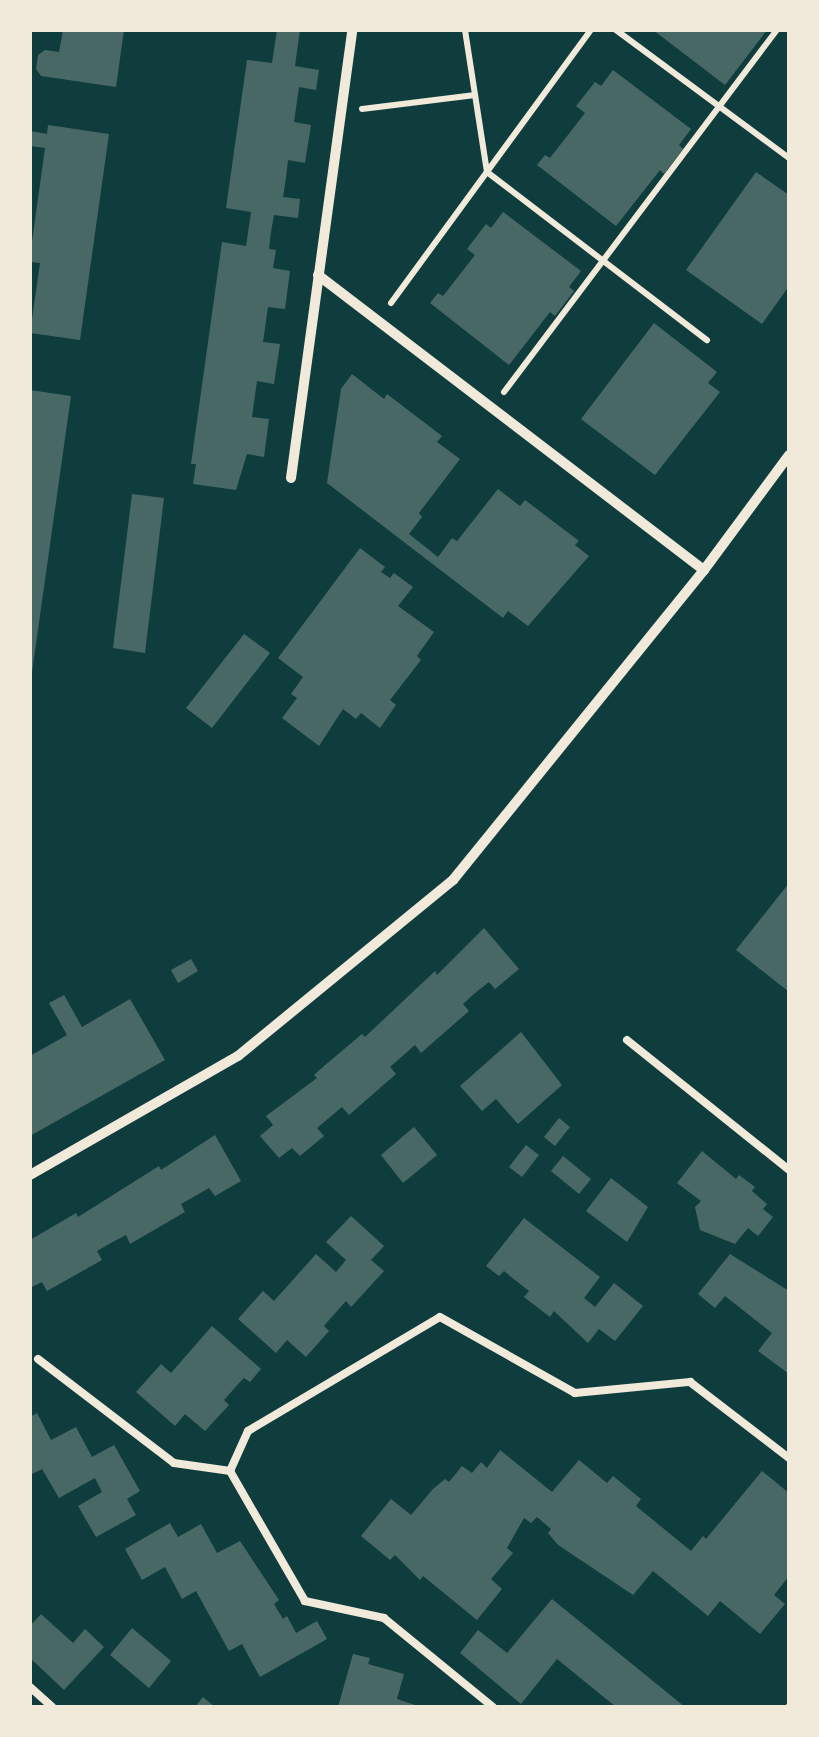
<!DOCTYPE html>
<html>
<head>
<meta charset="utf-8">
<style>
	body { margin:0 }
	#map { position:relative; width:819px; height:1737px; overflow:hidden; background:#0f3d3e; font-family:"Space Grotesk",sans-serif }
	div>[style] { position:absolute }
	.building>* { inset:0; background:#486865 }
	.path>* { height:6px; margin:-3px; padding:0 3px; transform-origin:3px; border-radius:3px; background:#f1e9da }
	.service>* { height:8px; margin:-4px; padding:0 4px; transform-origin:4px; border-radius:4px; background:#f1e9da }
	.minor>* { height:10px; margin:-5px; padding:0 5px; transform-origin:5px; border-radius:5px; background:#f1e9da }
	span { translate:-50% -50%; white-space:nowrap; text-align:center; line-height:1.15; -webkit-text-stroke:10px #f1e9da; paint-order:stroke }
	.frame { position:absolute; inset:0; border:32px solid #f1e9da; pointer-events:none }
</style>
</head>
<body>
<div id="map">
	<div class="building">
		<i style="clip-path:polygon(63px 30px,124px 30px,116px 87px,41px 76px,36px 69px,38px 55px,45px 50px,59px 52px)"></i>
		<i style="clip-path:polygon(277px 30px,300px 30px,295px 66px,319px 70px,316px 90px,299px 87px,294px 122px,311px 125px,305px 163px,288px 160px,286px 178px,283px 197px,300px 199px,298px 218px,274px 215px,271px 232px,269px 249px,276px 250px,273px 268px,290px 271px,285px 309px,268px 307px,263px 342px,280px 344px,274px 384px,257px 381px,252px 417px,269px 419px,264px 457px,247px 454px,236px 490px,193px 484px,196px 464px,191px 464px,222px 242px,246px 246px,251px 212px,226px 208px,247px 60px,272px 63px)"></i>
		<i style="clip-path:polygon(653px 30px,767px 30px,725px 85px)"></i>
		<i style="clip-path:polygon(613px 70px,691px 129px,679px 145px,683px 149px,664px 174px,660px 170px,616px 226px,537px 165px,545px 155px,550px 158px,585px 113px,576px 106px,595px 82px,601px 86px)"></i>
		<i style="clip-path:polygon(48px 125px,109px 134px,80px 340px,30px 333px,40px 263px,30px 262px,30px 256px,45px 148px,30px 146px,30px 131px,47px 134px)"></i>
		<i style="clip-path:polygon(756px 172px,789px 195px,789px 286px,762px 324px,686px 270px)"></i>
		<i style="clip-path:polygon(503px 212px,581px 271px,569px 287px,574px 291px,555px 316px,550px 312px,509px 365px,430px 303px,438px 293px,443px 296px,475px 255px,467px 249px,486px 224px,491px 228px)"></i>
		<i style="clip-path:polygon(654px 323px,717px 372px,708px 383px,720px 392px,655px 475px,581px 419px)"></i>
		<i style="clip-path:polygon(352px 374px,384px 399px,387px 394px,442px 436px,437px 442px,460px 459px,419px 513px,422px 517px,409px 534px,438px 557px,452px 538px,457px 541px,498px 489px,520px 506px,525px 500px,579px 541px,575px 545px,589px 556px,528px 626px,508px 611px,503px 618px,327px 483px,341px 389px)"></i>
		<i style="clip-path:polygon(30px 390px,71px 396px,32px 672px,30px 672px)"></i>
		<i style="clip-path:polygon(132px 494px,164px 498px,145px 653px,113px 648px)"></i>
		<i style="clip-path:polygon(360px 548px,385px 567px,381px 572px,390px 578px,394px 573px,413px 587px,398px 606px,434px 632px,417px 656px,421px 660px,390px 700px,396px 705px,380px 728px,361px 713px,356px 719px,343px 709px,319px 746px,282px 718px,297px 698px,291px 694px,303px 677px,278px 658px)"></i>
		<i style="clip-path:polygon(244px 634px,270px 653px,212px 728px,186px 708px)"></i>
		<i style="clip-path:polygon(789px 883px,789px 992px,736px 950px)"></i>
		<i style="clip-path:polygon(484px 928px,519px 969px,495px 989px,489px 982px,475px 993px,463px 1004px,469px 1011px,421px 1053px,415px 1045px,390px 1067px,396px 1074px,349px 1115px,342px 1107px,317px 1128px,324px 1136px,300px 1156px,292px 1148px,279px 1158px,260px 1136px,273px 1125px,266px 1116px,317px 1078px,314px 1075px,324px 1066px,362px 1034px,365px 1037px,435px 971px,437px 975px)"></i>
		<i style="clip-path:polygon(191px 959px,198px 971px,178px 983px,171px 970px)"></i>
		<i style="clip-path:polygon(64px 995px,82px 1027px,130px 999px,165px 1060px,30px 1136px,30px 1056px,67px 1035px,49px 1003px)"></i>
		<i style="clip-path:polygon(521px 1032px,562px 1085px,518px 1124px,496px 1099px,482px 1111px,460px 1086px)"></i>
		<i style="clip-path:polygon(559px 1118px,570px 1127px,555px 1146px,544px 1137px)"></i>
		<i style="clip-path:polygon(414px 1127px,437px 1155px,403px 1183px,381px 1155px)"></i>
		<i style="clip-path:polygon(215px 1135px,241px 1181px,215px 1196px,209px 1188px,181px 1204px,185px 1212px,130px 1244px,126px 1235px,111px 1243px,97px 1251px,102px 1260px,47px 1291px,42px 1282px,30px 1288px,30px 1240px,76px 1213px,78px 1217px,159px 1166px,161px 1170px)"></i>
		<i style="clip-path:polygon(526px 1145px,539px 1155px,522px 1177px,509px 1167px)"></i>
		<i style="clip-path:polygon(702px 1151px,736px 1179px,739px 1175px,755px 1187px,752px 1191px,767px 1204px,763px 1209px,773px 1217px,758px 1236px,748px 1228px,735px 1244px,700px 1230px,695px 1207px,701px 1201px,677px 1183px)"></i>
		<i style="clip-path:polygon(563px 1156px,591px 1179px,579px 1194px,551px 1171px)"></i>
		<i style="clip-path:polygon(611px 1178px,648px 1207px,627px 1242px,586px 1211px)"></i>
		<i style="clip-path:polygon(351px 1216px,384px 1246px,371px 1260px,384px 1271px,351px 1307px,346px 1301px,329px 1320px,324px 1326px,329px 1331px,306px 1357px,287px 1340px,276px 1353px,238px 1319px,263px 1291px,274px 1301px,316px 1254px,336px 1272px,346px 1260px,326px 1242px)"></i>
		<i style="clip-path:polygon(524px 1218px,600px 1277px,584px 1298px,595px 1307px,614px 1283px,643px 1306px,615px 1341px,599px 1329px,588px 1343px,554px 1311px,550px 1317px,524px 1297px,529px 1291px,510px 1276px,504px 1271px,499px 1276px,486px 1266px)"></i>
		<i style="clip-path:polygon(730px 1254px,789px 1291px,789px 1374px,758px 1351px,772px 1333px,725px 1296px,715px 1308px,698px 1294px)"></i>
		<i style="clip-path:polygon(212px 1326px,261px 1369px,250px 1382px,244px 1378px,241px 1381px,224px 1400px,229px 1405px,205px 1431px,185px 1414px,175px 1426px,136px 1392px,161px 1364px,171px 1373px)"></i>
		<i style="clip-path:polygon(37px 1413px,51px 1440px,76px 1427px,92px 1457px,114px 1445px,140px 1491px,127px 1499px,136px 1515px,96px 1537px,78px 1506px,102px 1492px,95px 1478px,59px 1498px,42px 1469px,30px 1475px,30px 1417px)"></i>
		<i style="clip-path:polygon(500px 1450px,552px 1492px,579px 1460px,607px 1483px,613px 1476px,641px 1499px,636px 1506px,691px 1551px,703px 1536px,706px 1539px,762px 1471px,789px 1493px,789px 1576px,774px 1595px,785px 1604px,760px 1634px,720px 1601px,708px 1616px,653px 1571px,633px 1595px,558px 1545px,548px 1533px,551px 1529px,537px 1517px,531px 1523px,524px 1518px,507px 1548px,513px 1553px,491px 1579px,502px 1589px,477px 1620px,423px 1576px,420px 1580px,395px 1555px,390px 1560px,361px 1536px,391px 1499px,411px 1515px,433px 1489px,445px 1479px,449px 1482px,462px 1466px,472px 1473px,481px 1462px,487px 1468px)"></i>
		<i style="clip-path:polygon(170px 1523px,178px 1537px,201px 1524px,217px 1553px,240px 1541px,279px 1600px,274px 1604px,283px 1619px,287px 1616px,296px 1633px,317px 1621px,327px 1639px,260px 1677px,242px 1644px,229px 1651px,196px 1591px,182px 1599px,165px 1567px,142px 1580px,125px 1549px)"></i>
		<i style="clip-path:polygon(552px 1599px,685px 1707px,616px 1707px,557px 1659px,521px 1704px,460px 1653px,478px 1630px,507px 1653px)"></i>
		<i style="clip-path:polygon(41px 1614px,73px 1643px,85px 1629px,104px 1647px,64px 1690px,30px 1658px,30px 1626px)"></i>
		<i style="clip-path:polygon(132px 1628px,171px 1661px,149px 1688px,110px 1655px)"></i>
		<i style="clip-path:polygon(353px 1654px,370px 1658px,368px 1664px,404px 1674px,397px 1699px,421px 1707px,338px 1707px)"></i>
		<i style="clip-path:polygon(203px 1697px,215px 1707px,195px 1707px)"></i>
	</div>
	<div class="path">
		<i style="left:465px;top:30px;width:144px;rotate:81.2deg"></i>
		<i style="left:487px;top:172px;width:277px;rotate:37.4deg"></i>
		<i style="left:616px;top:30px;width:215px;rotate:36.5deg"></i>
		<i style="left:362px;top:109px;width:114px;rotate:-7.1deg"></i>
		<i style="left:391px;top:303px;width:338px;rotate:-53.8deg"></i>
		<i style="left:504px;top:392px;width:453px;rotate:-53deg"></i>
		<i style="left:788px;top:1707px;width:1px;rotate:-45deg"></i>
	</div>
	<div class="service">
		<i style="left:627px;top:1040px;width:208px;rotate:38.7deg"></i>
		<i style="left:38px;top:1359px;width:171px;rotate:37.4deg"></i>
		<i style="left:174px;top:1463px;width:57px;rotate:8.1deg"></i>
		<i style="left:30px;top:1687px;width:30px;rotate:42deg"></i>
		<i style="left:493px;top:1707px;width:141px;rotate:-140.8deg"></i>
		<i style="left:384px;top:1618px;width:81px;rotate:-167.9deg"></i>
		<i style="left:305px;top:1601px;width:150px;rotate:-120deg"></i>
		<i style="left:230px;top:1471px;width:44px;rotate:-65.8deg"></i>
		<i style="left:248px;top:1431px;width:223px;rotate:-30.7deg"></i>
		<i style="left:440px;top:1317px;width:155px;rotate:29.4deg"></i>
		<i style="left:575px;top:1393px;width:116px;rotate:-5.5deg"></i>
		<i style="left:690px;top:1382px;width:125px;rotate:37.5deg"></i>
	</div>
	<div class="minor">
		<i style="left:318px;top:275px;width:486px;rotate:37.4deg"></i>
		<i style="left:291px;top:478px;width:452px;rotate:-82.2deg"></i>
		<i style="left:30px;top:1175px;width:240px;rotate:-29.8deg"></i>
		<i style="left:238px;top:1056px;width:278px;rotate:-39.3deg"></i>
		<i style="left:453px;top:880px;width:399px;rotate:-51deg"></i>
		<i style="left:704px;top:570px;width:143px;rotate:-53.5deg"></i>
	</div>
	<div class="frame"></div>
</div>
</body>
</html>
